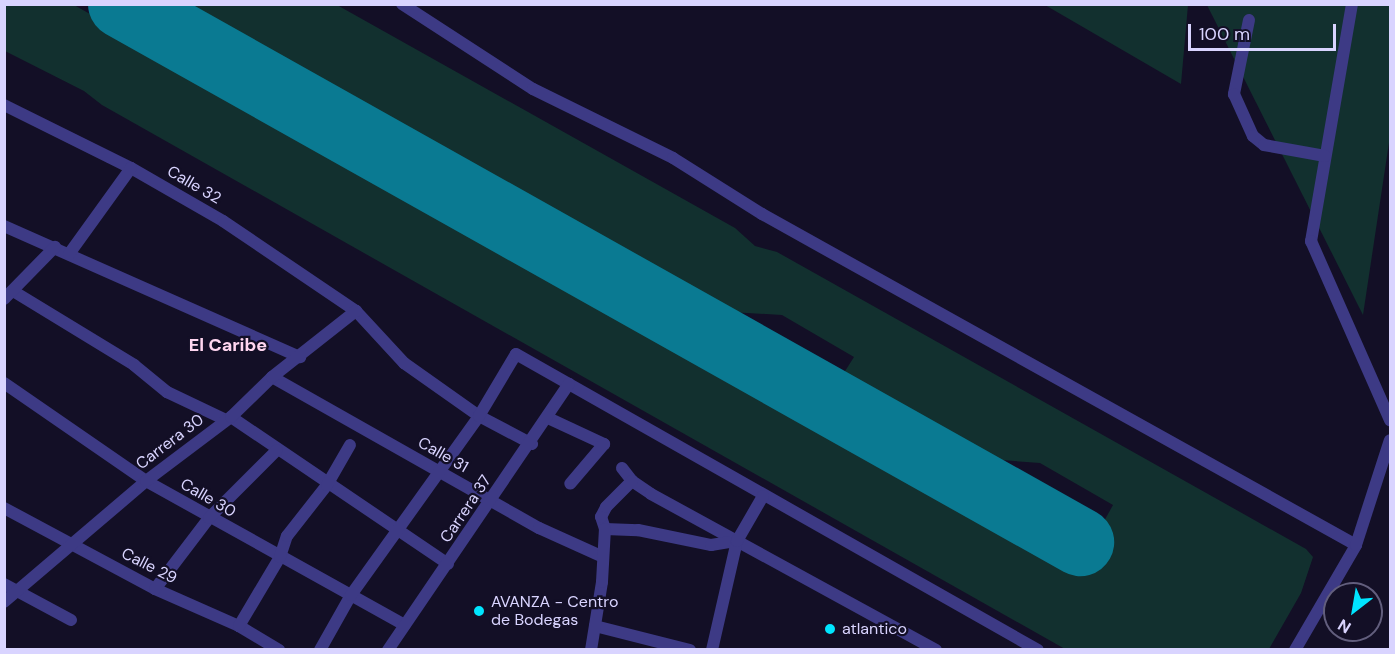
<!DOCTYPE html>
<html>
<head>
<meta charset="utf-8">
<style>
	body { margin:0 }
	#map { position:relative; width:1395px; height:654px; overflow:hidden; background:#130f26; font-family:"DM Sans",sans-serif }
	div>[style] { position:absolute }
	.green>* { inset:0; background:#12302f }
	.runway>* { height:68px; margin:-34px; padding:0 34px; transform-origin:34px; border-radius:34px; background:#0a7a92 }
	.minor>* { height:12px; margin:-6px; padding:0 6px; transform-origin:6px; border-radius:6px; background:#3d3a85 }
	.dots>* { width:16px; height:16px; translate:-50% -50%; box-sizing:border-box; border:3px solid #130f26; border-radius:50% }
	span { translate:-50% -50%; white-space:nowrap; text-align:center; line-height:1.15; -webkit-text-stroke:4.5px #130f26; paint-order:stroke }
	.street-label { font-size:16px; color:#d9d4ff }
	.poi-label { font-size:16px; color:#d9d4ff }
	.left { translate:0 -50%; text-align:left }
	.neighbourhood-label { font-size:18px; color:#ffd6f0; font-weight:700 }
	.frame { position:absolute; inset:0; border:6px solid #d9d4ff; pointer-events:none }
	.north { position:absolute; left:1323px; top:582px; width:60px; height:60px; box-sizing:border-box; background:#130f26; border:2px solid #625e7d; border-radius:50%; rotate:211deg; font-size:16px; font-weight:700; line-height:24px; text-align:center; color:#d9d4ff }
	.north::after { content:''; display:block; margin:auto; width:21px; height:27px; background:#00e5ff; clip-path:polygon(50% 0,100% 100%,50% 72%,0 100%) }
	.scale { position:absolute; left:1188px; top:24px; width:148px; height:27px; box-sizing:border-box; border:3px solid #d9d4ff; border-top:0; padding-left:8px; font-size:18px; line-height:21px; white-space:nowrap; color:#d9d4ff; -webkit-text-stroke:4px #130f26; paint-order:stroke }
</style>
</head>
<body>
<div id="map">
	<div class="green">
		<i style="clip-path:polygon(5px 4px,74px 5px,1078px 568px,1113px 505px,1040px 463px,975px 458px,840px 379px,854px 357px,782px 315px,713px 311px,165px 5px,337px 5px,735px 228px,755px 246px,777px 252px,1306px 549px,1313px 557px,1301px 593px,1269px 649px,1065px 649px,102px 105px,84px 91px,5px 51px)"></i>
		<i style="clip-path:polygon(1045px 5px,1188px 5px,1181px 84px)"></i>
		<i style="clip-path:polygon(1207px 5px,1390px 5px,1390px 136px,1363px 315px)"></i>
	</div>
	<div class="runway">
		<i style="left:122px;top:4px;width:1099px;rotate:29.32deg"></i>
	</div>
	<div class="minor">
		<i style="left:402px;top:4px;width:156px;rotate:33deg"></i>
		<i style="left:533px;top:89px;width:156px;rotate:26.2deg"></i>
		<i style="left:673px;top:158px;width:105px;rotate:32.2deg"></i>
		<i style="left:762px;top:214px;width:680px;rotate:29.13deg"></i>
		<i style="left:1352px;top:4px;width:241px;rotate:99.8deg"></i>
		<i style="left:1311px;top:241px;width:196px;rotate:66.2deg"></i>
		<i style="left:1249px;top:20px;width:76px;rotate:101.5deg"></i>
		<i style="left:1234px;top:94px;width:46px;rotate:65.7deg"></i>
		<i style="left:1253px;top:136px;width:14px;rotate:39deg"></i>
		<i style="left:1264px;top:145px;width:62px;rotate:10.2deg"></i>
		<i style="left:4px;top:105px;width:142px;rotate:26.4deg"></i>
		<i style="left:131px;top:168px;width:106px;rotate:29.9deg"></i>
		<i style="left:223px;top:221px;width:161px;rotate:34.1deg"></i>
		<i style="left:356px;top:311px;width:71px;rotate:47.3deg"></i>
		<i style="left:404px;top:363px;width:92px;rotate:35.2deg"></i>
		<i style="left:479px;top:416px;width:60px;rotate:27.8deg"></i>
		<i style="left:4px;top:226px;width:324px;rotate:23.9deg"></i>
		<i style="left:69px;top:254px;width:106px;rotate:-54.2deg"></i>
		<i style="left:13px;top:291px;width:142px;rotate:31.4deg"></i>
		<i style="left:134px;top:365px;width:43px;rotate:39.3deg"></i>
		<i style="left:167px;top:392px;width:65px;rotate:25.4deg"></i>
		<i style="left:4px;top:299px;width:73px;rotate:-45.6deg"></i>
		<i style="left:272px;top:377px;width:307px;rotate:29.5deg"></i>
		<i style="left:539px;top:528px;width:68px;rotate:24.3deg"></i>
		<i style="left:4px;top:383px;width:173px;rotate:34.6deg"></i>
		<i style="left:146px;top:481px;width:296px;rotate:29.1deg"></i>
		<i style="left:231px;top:417px;width:262px;rotate:34.1deg"></i>
		<i style="left:548px;top:418px;width:62px;rotate:24.9deg"></i>
		<i style="left:604px;top:444px;width:52px;rotate:130.4deg"></i>
		<i style="left:622px;top:468px;width:16px;rotate:52deg"></i>
		<i style="left:632px;top:481px;width:23px;rotate:34deg"></i>
		<i style="left:651px;top:494px;width:325px;rotate:28.7deg"></i>
		<i style="left:4px;top:508px;width:171px;rotate:28.2deg"></i>
		<i style="left:155px;top:589px;width:92px;rotate:23.8deg"></i>
		<i style="left:239px;top:626px;width:47px;rotate:31deg"></i>
		<i style="left:605px;top:529px;width:33px;rotate:2deg"></i>
		<i style="left:638px;top:530px;width:75px;rotate:11.6deg"></i>
		<i style="left:711px;top:545px;width:26px;rotate:-9deg"></i>
		<i style="left:605px;top:529px;width:13px;rotate:-108deg"></i>
		<i style="left:601px;top:517px;width:11px;rotate:-63deg"></i>
		<i style="left:606px;top:507px;width:37px;rotate:-45deg"></i>
		<i style="left:4px;top:584px;width:76px;rotate:28.2deg"></i>
		<i style="left:155px;top:589px;width:89px;rotate:-52.7deg"></i>
		<i style="left:209px;top:518px;width:96px;rotate:-45deg"></i>
		<i style="left:4px;top:602px;width:187px;rotate:-40.4deg"></i>
		<i style="left:146px;top:481px;width:106px;rotate:-37deg"></i>
		<i style="left:231px;top:417px;width:57px;rotate:-44.3deg"></i>
		<i style="left:272px;top:377px;width:107px;rotate:-38.2deg"></i>
		<i style="left:239px;top:626px;width:80px;rotate:-59.3deg"></i>
		<i style="left:280px;top:557px;width:22px;rotate:-72deg"></i>
		<i style="left:287px;top:536px;width:65px;rotate:-51.9deg"></i>
		<i style="left:327px;top:485px;width:46px;rotate:-60.1deg"></i>
		<i style="left:595px;top:626px;width:98px;rotate:14.2deg"></i>
		<i style="left:320px;top:650px;width:63px;rotate:-60.6deg"></i>
		<i style="left:351px;top:595px;width:220px;rotate:-54.4deg"></i>
		<i style="left:479px;top:416px;width:72px;rotate:-59.2deg"></i>
		<i style="left:516px;top:354px;width:600px;rotate:29.56deg"></i>
		<i style="left:388px;top:650px;width:322px;rotate:-55.8deg"></i>
		<i style="left:591px;top:650px;width:69px;rotate:-80.8deg"></i>
		<i style="left:602px;top:582px;width:53px;rotate:-86.8deg"></i>
		<i style="left:712px;top:650px;width:112px;rotate:-77.1deg"></i>
		<i style="left:737px;top:541px;width:52px;rotate:-60deg"></i>
		<i style="left:1295px;top:650px;width:121px;rotate:-59.8deg"></i>
		<i style="left:1356px;top:545px;width:110px;rotate:-72.1deg"></i>
	</div>
	<div class="dots">
		<i style="left:479px;top:611px;background:#00e5ff"></i>
		<i style="left:830px;top:629px;background:#00e5ff"></i>
	</div>
	<div class="street-label">
		<span style="left:194px;top:185px;rotate:30deg">Calle 32</span>
		<span style="left:170px;top:442px;rotate:-37deg">Carrera 30</span>
		<span style="left:443px;top:455px;rotate:30deg">Calle 31</span>
		<span style="left:208px;top:498px;rotate:30deg">Calle 30</span>
		<span style="left:466px;top:509px;rotate:-56deg">Carrera 37</span>
		<span style="left:149px;top:566px;rotate:27deg">Calle 29</span>
	</div>
	<div class="poi-label">
		<span class="left" style="left:491px;top:611px">AVANZA - Centro<br>de Bodegas</span>
		<span class="left" style="left:842px;top:629px">atlantico</span>
	</div>
	<div class="neighbourhood-label">
		<span style="left:228px;top:345px">El Caribe</span>
	</div>
	<div class="frame"></div>
	<div class="north">N</div>
	<div class="scale">100 m</div>
</div>
</body>
</html>
